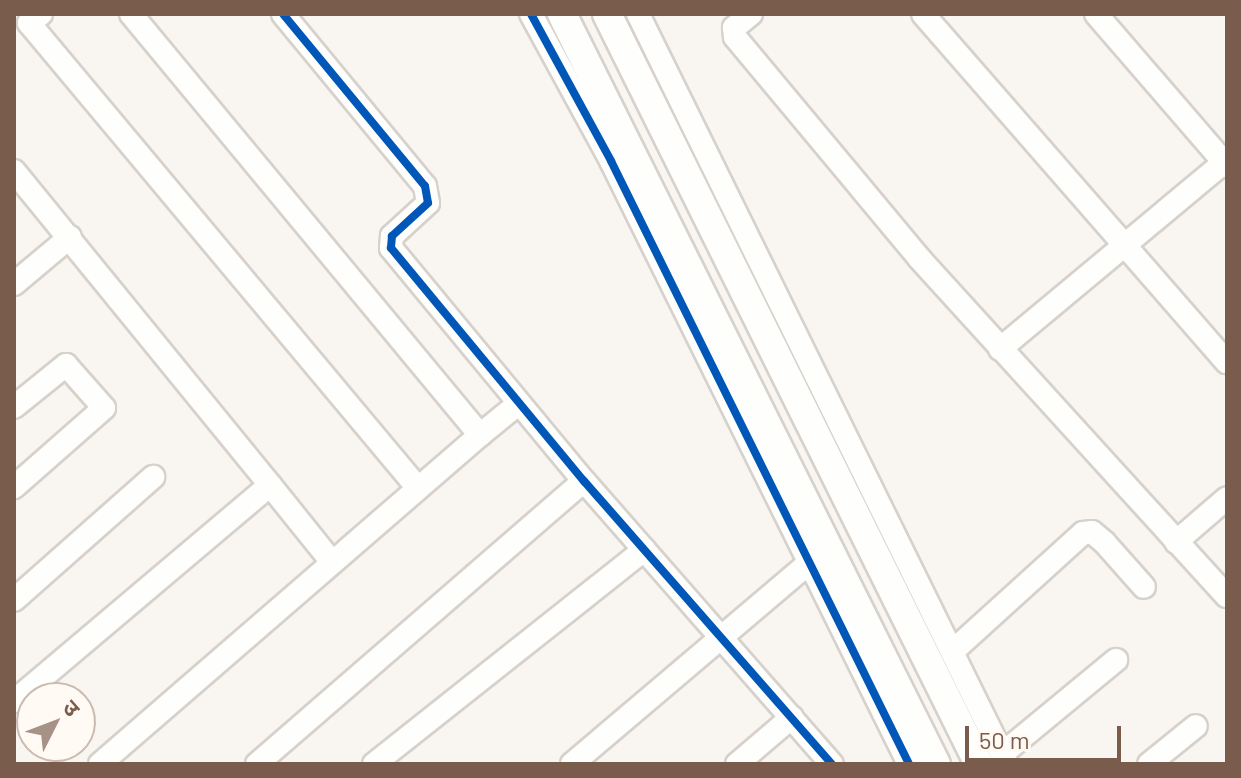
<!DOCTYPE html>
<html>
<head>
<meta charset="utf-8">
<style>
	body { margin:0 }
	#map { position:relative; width:1241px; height:778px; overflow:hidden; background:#f9f5f0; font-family:Barlow,"Noto Sans Devanagari",sans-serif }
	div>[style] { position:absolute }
	.roads { filter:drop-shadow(2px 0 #d7d1cb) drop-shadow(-2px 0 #d7d1cb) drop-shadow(0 2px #d7d1cb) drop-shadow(0 -2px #d7d1cb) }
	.minor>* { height:22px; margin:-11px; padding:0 11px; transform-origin:11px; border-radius:11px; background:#fefefd }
	.tertiary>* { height:28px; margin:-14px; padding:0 14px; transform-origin:14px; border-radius:14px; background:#fefefd }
	.cycleway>* { height:8px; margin:-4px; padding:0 4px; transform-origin:4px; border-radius:4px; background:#0057b8 }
	span { translate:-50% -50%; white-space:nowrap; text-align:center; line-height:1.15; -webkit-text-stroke:7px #fffaf3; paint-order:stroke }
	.frame { position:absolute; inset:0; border:16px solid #7a5c4d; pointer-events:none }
	.north { position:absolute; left:16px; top:682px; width:80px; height:80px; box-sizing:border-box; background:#fffaf3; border:2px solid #cabbb1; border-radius:50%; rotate:48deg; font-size:22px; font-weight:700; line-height:32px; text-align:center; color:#7a5c4d }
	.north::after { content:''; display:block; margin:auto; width:28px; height:36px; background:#a69286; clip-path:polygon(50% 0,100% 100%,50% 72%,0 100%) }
	.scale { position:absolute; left:965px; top:726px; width:156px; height:36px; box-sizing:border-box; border:4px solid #7a5c4d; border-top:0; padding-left:10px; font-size:24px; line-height:28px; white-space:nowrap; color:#7a5c4d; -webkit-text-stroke:6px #fffaf3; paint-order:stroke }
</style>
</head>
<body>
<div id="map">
	<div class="roads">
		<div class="minor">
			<i style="left:41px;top:14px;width:15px;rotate:143deg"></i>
			<i style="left:29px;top:23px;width:606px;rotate:50.09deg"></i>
			<i style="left:131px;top:14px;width:547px;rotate:50.34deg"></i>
			<i style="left:480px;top:435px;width:49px;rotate:-39.2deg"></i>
			<i style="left:283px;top:14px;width:223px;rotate:50.5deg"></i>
			<i style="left:425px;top:186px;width:17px;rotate:80deg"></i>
			<i style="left:428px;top:203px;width:49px;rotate:137.5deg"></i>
			<i style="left:392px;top:236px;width:12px;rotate:95deg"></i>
			<i style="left:391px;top:248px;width:303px;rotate:50.4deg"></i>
			<i style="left:584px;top:481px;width:376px;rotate:48.8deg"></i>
			<i style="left:531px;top:14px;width:167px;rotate:61.4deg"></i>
			<i style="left:611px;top:161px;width:673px;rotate:63.7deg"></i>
			<i style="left:638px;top:14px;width:836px;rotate:63.8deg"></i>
			<i style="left:751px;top:14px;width:22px;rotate:141deg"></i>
			<i style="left:734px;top:28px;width:9px;rotate:84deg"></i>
			<i style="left:735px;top:37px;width:288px;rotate:50.2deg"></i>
			<i style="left:919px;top:258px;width:457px;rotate:47.7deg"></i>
			<i style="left:923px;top:14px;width:462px;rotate:48.9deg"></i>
			<i style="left:1096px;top:14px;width:201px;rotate:49.2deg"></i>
			<i style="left:14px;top:171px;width:405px;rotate:50.8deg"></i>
			<i style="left:270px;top:485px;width:335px;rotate:139.8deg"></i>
			<i style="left:14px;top:284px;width:73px;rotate:-40deg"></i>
			<i style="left:1000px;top:349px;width:295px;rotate:-39.8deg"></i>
			<i style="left:14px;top:407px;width:67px;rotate:-38.9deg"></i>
			<i style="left:66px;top:365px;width:57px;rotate:48.5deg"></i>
			<i style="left:104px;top:408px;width:120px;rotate:138.7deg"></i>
			<i style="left:270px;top:485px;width:99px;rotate:51.2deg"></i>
			<i style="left:1176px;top:542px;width:67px;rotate:-40.8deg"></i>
			<i style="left:14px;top:600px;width:186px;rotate:-41.5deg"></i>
			<i style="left:954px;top:650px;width:174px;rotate:-42.2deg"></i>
			<i style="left:1083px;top:533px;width:9px;rotate:-6deg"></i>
			<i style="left:1092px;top:532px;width:16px;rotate:40deg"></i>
			<i style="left:1104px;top:542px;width:60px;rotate:48.4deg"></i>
			<i style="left:1002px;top:754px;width:148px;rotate:-39.5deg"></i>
			<i style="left:100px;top:764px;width:503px;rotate:-40.89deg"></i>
			<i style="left:257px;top:764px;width:432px;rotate:-40.9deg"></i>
			<i style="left:374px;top:764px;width:345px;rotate:-38.4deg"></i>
			<i style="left:572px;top:764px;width:312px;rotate:-40.3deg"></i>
			<i style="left:737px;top:764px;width:72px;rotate:-40.5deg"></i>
			<i style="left:1149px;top:764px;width:60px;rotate:-39deg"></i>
		</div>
		<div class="tertiary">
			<i style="left:562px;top:14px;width:838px;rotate:63.5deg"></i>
			<i style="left:607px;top:14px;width:837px;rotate:63.62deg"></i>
		</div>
	</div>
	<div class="cycleway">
		<i style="left:283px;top:14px;width:223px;rotate:50.5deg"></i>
		<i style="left:425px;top:186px;width:17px;rotate:80deg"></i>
		<i style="left:428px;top:203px;width:49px;rotate:137.5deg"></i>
		<i style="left:392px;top:236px;width:12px;rotate:95deg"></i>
		<i style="left:391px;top:248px;width:303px;rotate:50.4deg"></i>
		<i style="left:584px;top:481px;width:376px;rotate:48.8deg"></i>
		<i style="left:531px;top:14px;width:167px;rotate:61.4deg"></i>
		<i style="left:611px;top:161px;width:673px;rotate:63.7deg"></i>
	</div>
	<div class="frame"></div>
	<div class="north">उ</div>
	<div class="scale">50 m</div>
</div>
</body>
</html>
